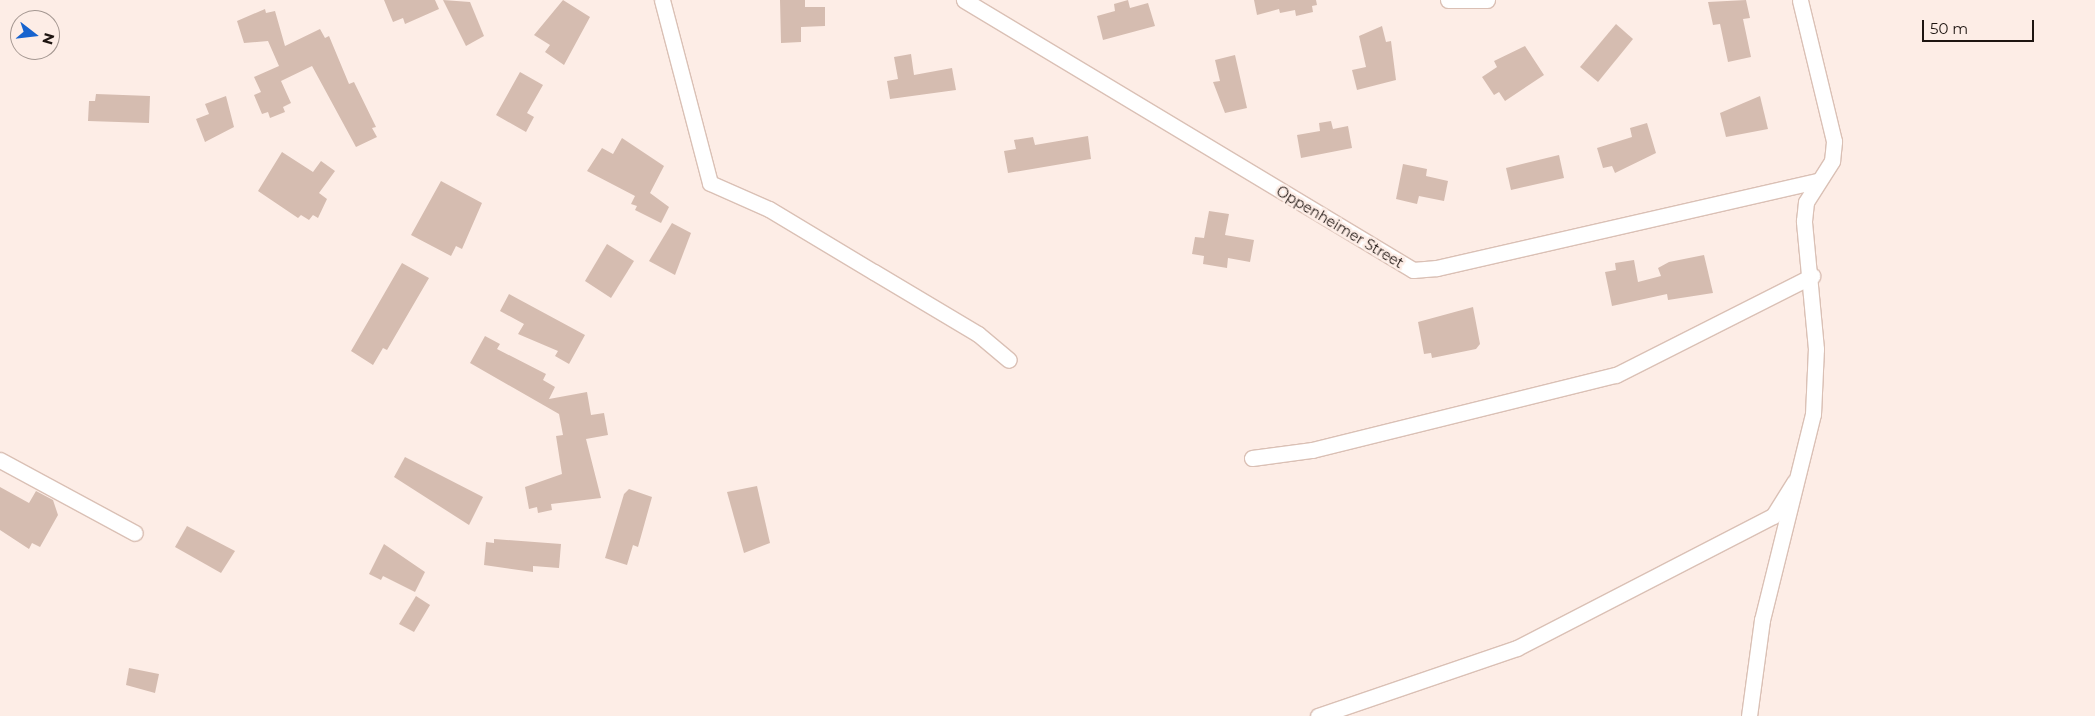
<!DOCTYPE html>
<html>
<head>
<meta charset="utf-8">
<style>
	body { margin:0 }
	#map { position:relative; width:2095px; height:716px; overflow:hidden; background:#fdede6; font-family:Montserrat,sans-serif }
	div>[style] { position:absolute }
	.building>* { inset:0; background:#d5bcb0 }
	.roads { filter:drop-shadow(1px 0 #dac0b5) drop-shadow(-1px 0 #dac0b5) drop-shadow(0 1px #dac0b5) drop-shadow(0 -1px #dac0b5) }
	.minor>* { height:15px; margin:-7.5px; padding:0 7.5px; transform-origin:7.5px; border-radius:7.5px; background:#fff }
	span { translate:-50% -50%; white-space:nowrap; text-align:center; line-height:1.15; -webkit-text-stroke:5px #fdede6; paint-order:stroke }
	.street-label { font-size:14px; color:#1e1511 }
	.north { position:absolute; left:10px; top:10px; width:50px; height:50px; box-sizing:border-box; background:#fdede6; border:1px solid #a49791; border-radius:50%; rotate:106deg; font-size:14px; font-weight:700; line-height:20px; text-align:center; color:#1e1511 }
	.north::after { content:''; display:block; margin:auto; width:18px; height:22px; background:#1763ce; clip-path:polygon(50% 0,100% 100%,50% 72%,0 100%) }
	.scale { position:absolute; left:1922px; top:20px; width:112px; height:22px; box-sizing:border-box; border:2px solid #1e1511; border-top:0; padding-left:6px; font-size:15px; line-height:18px; white-space:nowrap; color:#1e1511; -webkit-text-stroke:4px #fdede6; paint-order:stroke }
</style>
</head>
<body>
<div id="map">
	<div class="building">
		<i style="clip-path:polygon(384px 0,435px 0,439px 9px,405px 24px,403px 18px,393px 22px)"></i>
		<i style="clip-path:polygon(443px 0,470px 2px,484px 36px,466px 46px)"></i>
		<i style="clip-path:polygon(563px 0,590px 17px,564px 65px,545px 52px,550px 45px,534px 35px)"></i>
		<i style="clip-path:polygon(780px 0,805px 0,805px 7px,825px 7px,825px 26px,801px 27px,801px 42px,781px 43px)"></i>
		<i style="clip-path:polygon(1128px 0,1130px 8px,1148px 3px,1155px 26px,1103px 40px,1097px 16px,1115px 11px,1114px 4px)"></i>
		<i style="clip-path:polygon(1254px 0,1316px 0,1317px 5px,1312px 6px,1313px 12px,1296px 16px,1295px 10px,1280px 13px,1279px 9px,1257px 15px)"></i>
		<i style="clip-path:polygon(1746px 0,1750px 18px,1743px 19px,1751px 57px,1728px 62px,1720px 24px,1713px 25px,1708px 2px)"></i>
		<i style="clip-path:polygon(265px 9px,266px 13px,275px 11px,285px 46px,320px 29px,325px 38px,329px 36px,349px 84px,354px 82px,376px 127px,372px 128px,377px 137px,356px 147px,312px 66px,281px 81px,291px 103px,283px 107px,285px 112px,270px 118px,268px 112px,262px 114px,254px 95px,261px 92px,254px 77px,279px 66px,268px 41px,244px 43px,237px 21px)"></i>
		<i style="clip-path:polygon(1616px 24px,1633px 39px,1598px 82px,1580px 67px)"></i>
		<i style="clip-path:polygon(1382px 26px,1386px 42px,1391px 41px,1396px 80px,1357px 90px,1352px 70px,1366px 67px,1359px 36px)"></i>
		<i style="clip-path:polygon(1525px 46px,1544px 75px,1505px 101px,1499px 92px,1494px 95px,1482px 77px,1497px 67px,1494px 61px)"></i>
		<i style="clip-path:polygon(911px 54px,914px 75px,952px 68px,956px 90px,890px 99px,887px 81px,898px 79px,894px 57px)"></i>
		<i style="clip-path:polygon(1235px 55px,1247px 108px,1225px 113px,1213px 82px,1220px 81px,1215px 60px)"></i>
		<i style="clip-path:polygon(520px 72px,543px 85px,527px 113px,534px 117px,526px 132px,496px 115px)"></i>
		<i style="clip-path:polygon(96px 94px,150px 96px,149px 123px,88px 121px,89px 101px,95px 101px)"></i>
		<i style="clip-path:polygon(226px 96px,234px 127px,205px 142px,196px 119px,209px 114px,205px 104px)"></i>
		<i style="clip-path:polygon(1760px 96px,1768px 129px,1726px 137px,1720px 113px)"></i>
		<i style="clip-path:polygon(1331px 121px,1333px 129px,1348px 126px,1352px 148px,1301px 158px,1297px 135px,1320px 131px,1319px 123px)"></i>
		<i style="clip-path:polygon(1647px 123px,1656px 153px,1615px 173px,1612px 166px,1603px 168px,1597px 148px,1632px 137px,1630px 128px)"></i>
		<i style="clip-path:polygon(1088px 136px,1091px 159px,1008px 173px,1004px 151px,1016px 149px,1014px 140px,1033px 137px,1035px 145px)"></i>
		<i style="clip-path:polygon(622px 138px,664px 166px,650px 193px,669px 207px,661px 223px,635px 210px,637px 206px,631px 204px,635px 196px,587px 171px,602px 148px,613px 154px)"></i>
		<i style="clip-path:polygon(282px 152px,313px 172px,321px 161px,335px 171px,319px 193px,327px 199px,318px 218px,313px 215px,309px 220px,301px 215px,298px 218px,258px 191px)"></i>
		<i style="clip-path:polygon(1559px 155px,1564px 178px,1511px 190px,1506px 168px)"></i>
		<i style="clip-path:polygon(1403px 164px,1427px 169px,1426px 176px,1448px 181px,1444px 201px,1419px 196px,1417px 204px,1396px 199px)"></i>
		<i style="clip-path:polygon(441px 181px,482px 203px,462px 249px,456px 246px,451px 256px,411px 235px)"></i>
		<i style="clip-path:polygon(1209px 211px,1229px 214px,1225px 235px,1254px 240px,1250px 262px,1228px 258px,1227px 268px,1203px 264px,1204px 256px,1192px 254px,1195px 237px,1204px 238px)"></i>
		<i style="clip-path:polygon(672px 223px,691px 233px,675px 275px,649px 261px)"></i>
		<i style="clip-path:polygon(607px 244px,634px 261px,611px 298px,585px 281px)"></i>
		<i style="clip-path:polygon(1704px 255px,1713px 293px,1668px 300px,1667px 294px,1612px 306px,1605px 272px,1616px 270px,1615px 263px,1634px 260px,1638px 282px,1661px 276px,1658px 268px,1669px 262px)"></i>
		<i style="clip-path:polygon(402px 263px,429px 278px,387px 350px,383px 348px,373px 365px,351px 351px)"></i>
		<i style="clip-path:polygon(509px 294px,585px 335px,569px 364px,555px 356px,558px 351px,518px 334px,524px 324px,500px 311px)"></i>
		<i style="clip-path:polygon(1473px 307px,1480px 344px,1476px 349px,1432px 358px,1431px 353px,1424px 354px,1418px 322px)"></i>
		<i style="clip-path:polygon(485px 336px,500px 344px,497px 349px,546px 374px,543px 380px,555px 387px,549px 399px,587px 392px,591px 415px,604px 413px,608px 435px,586px 439px,601px 498px,551px 504px,552px 510px,538px 513px,537px 507px,529px 509px,525px 487px,562px 474px,556px 436px,563px 435px,559px 414px,470px 363px)"></i>
		<i style="clip-path:polygon(405px 457px,483px 497px,469px 525px,394px 477px)"></i>
		<i style="clip-path:polygon(757px 486px,770px 543px,744px 553px,727px 492px)"></i>
		<i style="clip-path:polygon(0 487px,29px 503px,36px 491px,53px 500px,58px 515px,40px 547px,32px 543px,29px 549px,0 530px)"></i>
		<i style="clip-path:polygon(629px 489px,652px 497px,638px 547px,633px 545px,627px 565px,605px 558px,624px 494px)"></i>
		<i style="clip-path:polygon(187px 526px,235px 551px,221px 573px,175px 547px)"></i>
		<i style="clip-path:polygon(494px 539px,561px 544px,559px 568px,533px 566px,533px 572px,484px 565px,486px 542px,494px 543px)"></i>
		<i style="clip-path:polygon(384px 544px,425px 572px,415px 592px,383px 576px,381px 580px,369px 574px)"></i>
		<i style="clip-path:polygon(416px 596px,430px 605px,414px 632px,399px 624px)"></i>
		<i style="clip-path:polygon(129px 668px,159px 674px,155px 693px,126px 685px)"></i>
	</div>
	<div class="roads">
		<div class="minor">
			<i style="left:662px;top:0;width:189px;rotate:75.3deg"></i>
			<i style="left:710px;top:183px;width:64px;rotate:23.8deg"></i>
			<i style="left:769px;top:209px;width:122px;rotate:31deg"></i>
			<i style="left:874px;top:272px;width:121px;rotate:30.8deg"></i>
			<i style="left:978px;top:334px;width:40px;rotate:40deg"></i>
			<i style="left:964px;top:0;width:524px;rotate:31.02deg"></i>
			<i style="left:1413px;top:270px;width:24px;rotate:-5deg"></i>
			<i style="left:1437px;top:268px;width:391px;rotate:-12.9deg"></i>
			<i style="left:1448px;top:0;width:39px"></i>
			<i style="left:1252px;top:458px;width:61px;rotate:-7.6deg"></i>
			<i style="left:1312px;top:450px;width:313px;rotate:-13.9deg"></i>
			<i style="left:1616px;top:375px;width:220px;rotate:-26.8deg"></i>
			<i style="left:0;top:460px;width:153px;rotate:28.4deg"></i>
			<i style="left:1318px;top:716px;width:210px;rotate:-18.9deg"></i>
			<i style="left:1517px;top:648px;width:288px;rotate:-27.3deg"></i>
			<i style="left:1773px;top:516px;width:40px;rotate:-58deg"></i>
			<i style="left:1749px;top:716px;width:97px;rotate:-82.3deg"></i>
			<i style="left:1762px;top:620px;width:212px;rotate:-76.1deg"></i>
			<i style="left:1813px;top:414px;width:65px;rotate:-87.4deg"></i>
			<i style="left:1816px;top:349px;width:129px;rotate:-95.4deg"></i>
			<i style="left:1804px;top:221px;width:19px;rotate:-84deg"></i>
			<i style="left:1806px;top:202px;width:49px;rotate:-57.6deg"></i>
			<i style="left:1832px;top:161px;width:20px;rotate:-84deg"></i>
			<i style="left:1834px;top:141px;width:145px;rotate:-103.6deg"></i>
		</div>
	</div>
	<div class="street-label">
		<span style="left:1340px;top:227px;rotate:31deg">Oppenheimer Street</span>
	</div>
	<div class="north">N</div>
	<div class="scale">50 m</div>
</div>
</body>
</html>
